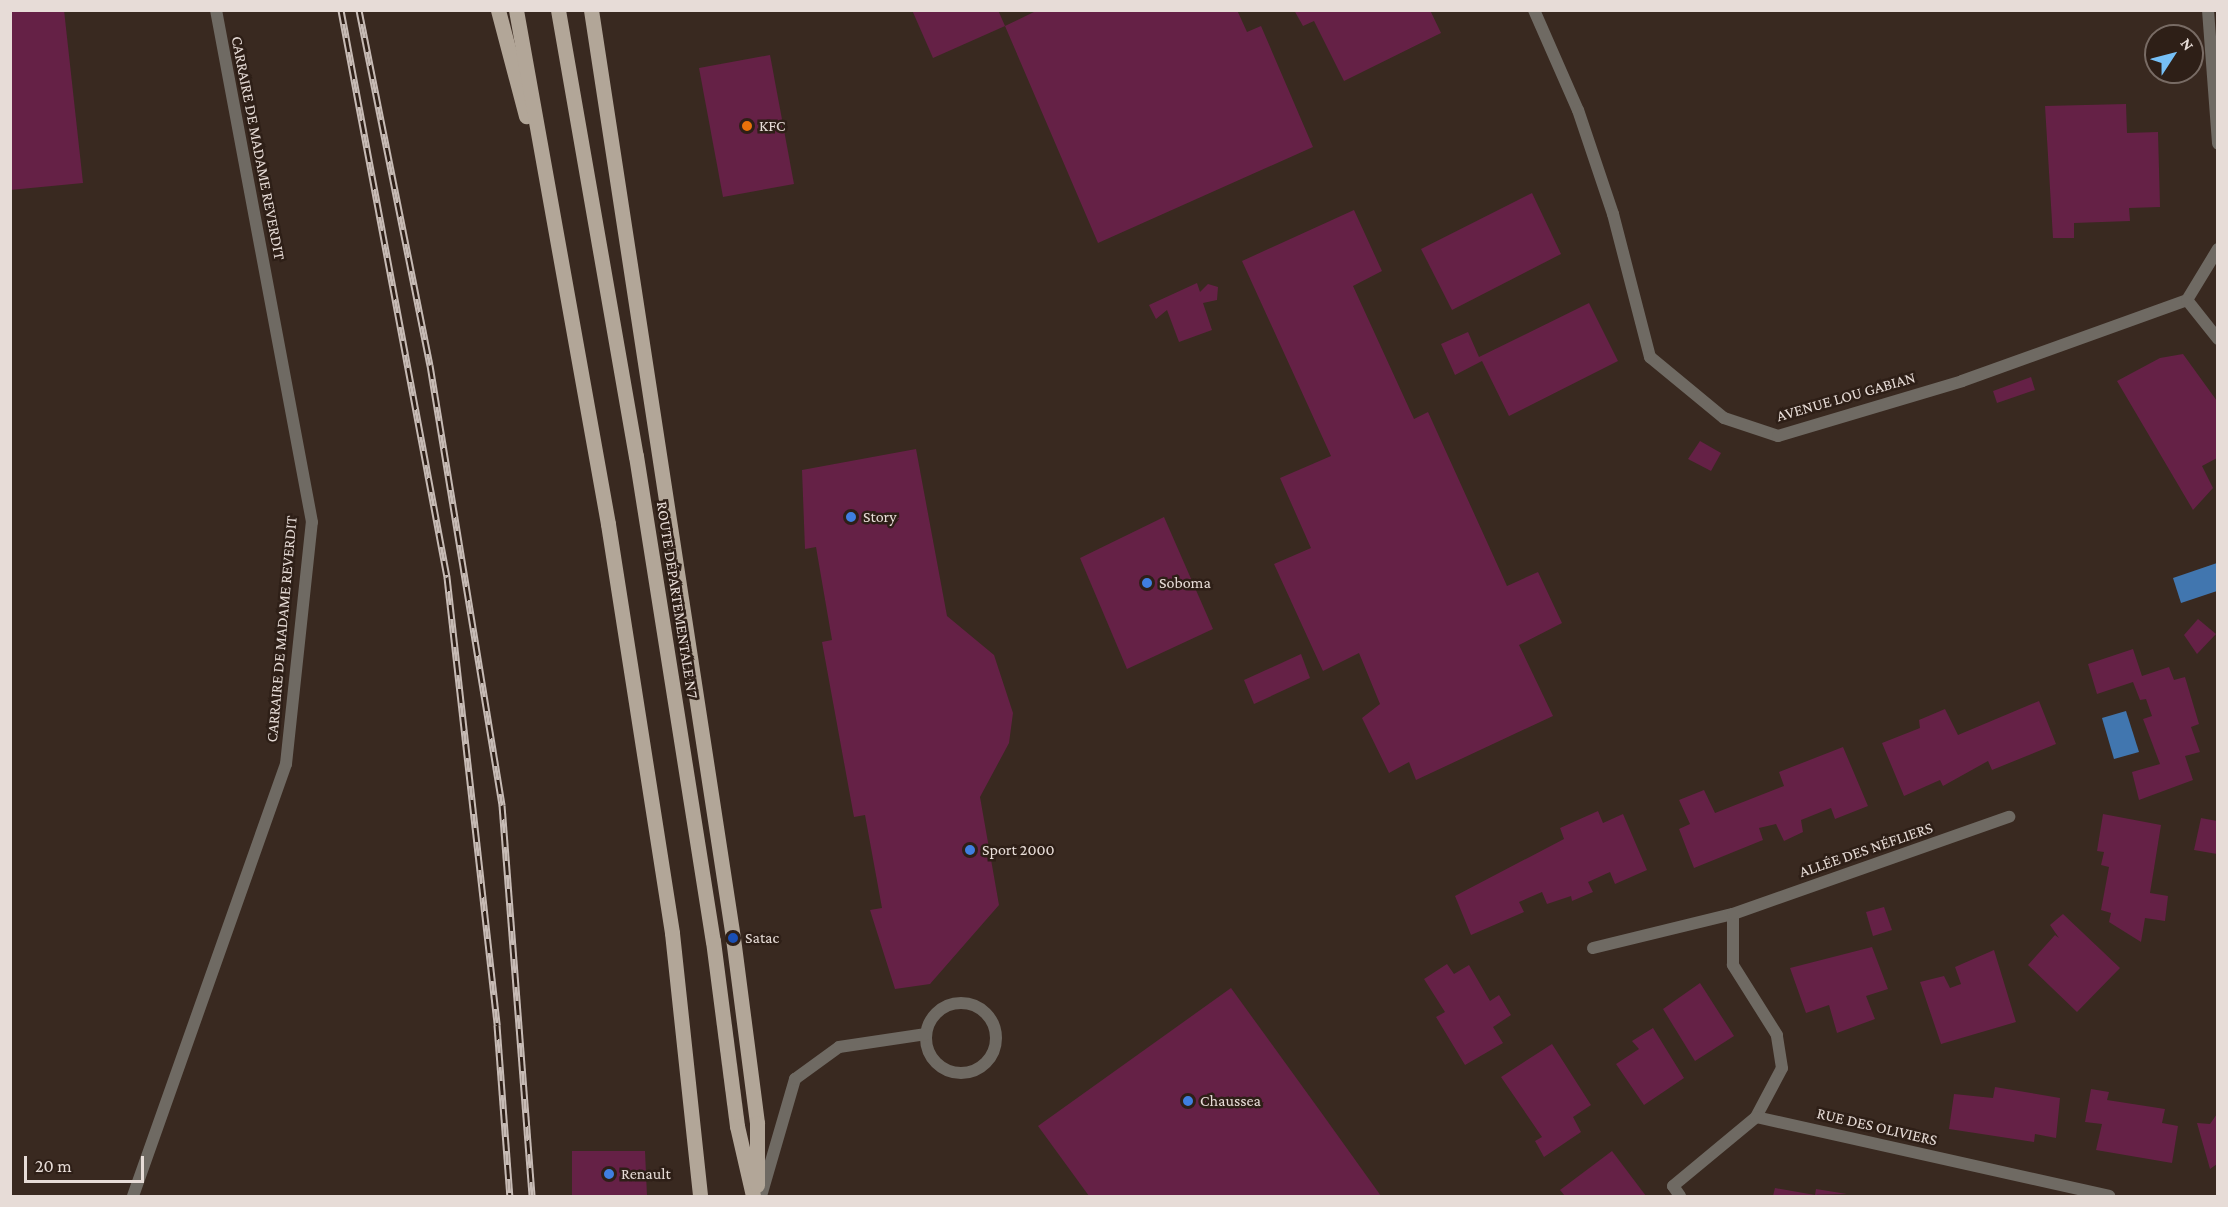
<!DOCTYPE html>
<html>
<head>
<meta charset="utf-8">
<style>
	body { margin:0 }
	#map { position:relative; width:2228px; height:1207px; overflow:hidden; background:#392920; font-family:"Crimson Pro",serif }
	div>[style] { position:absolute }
	.water>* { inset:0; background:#4176af }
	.building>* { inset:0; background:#652146 }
	.minor>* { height:12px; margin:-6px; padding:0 6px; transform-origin:6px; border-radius:6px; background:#6f6a63 }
	.minor>.ring { margin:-6px; padding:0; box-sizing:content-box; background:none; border:12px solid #6f6a63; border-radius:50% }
	.primary>* { height:15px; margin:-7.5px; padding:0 7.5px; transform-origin:7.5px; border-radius:7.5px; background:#b2a698 }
	.rail>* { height:7px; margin-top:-3.5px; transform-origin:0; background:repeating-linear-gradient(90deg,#2e1f17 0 14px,#c7bbb5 0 28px); box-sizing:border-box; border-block:2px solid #c7bbb5 }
	.dots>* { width:16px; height:16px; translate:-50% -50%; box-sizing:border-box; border:3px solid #2e1f17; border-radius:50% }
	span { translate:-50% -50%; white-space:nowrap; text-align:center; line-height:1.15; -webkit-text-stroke:5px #2e1f17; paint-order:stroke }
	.poi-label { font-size:16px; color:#e7dcd7 }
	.left { translate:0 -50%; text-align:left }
	.street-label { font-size:16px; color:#e7dcd7 }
	.frame { position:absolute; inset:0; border:12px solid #e7dcd7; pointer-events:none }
	.north { position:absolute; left:2144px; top:24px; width:60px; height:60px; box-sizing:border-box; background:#2e1f17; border:2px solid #786b64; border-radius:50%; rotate:54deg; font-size:16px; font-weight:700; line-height:24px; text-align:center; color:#e7dcd7 }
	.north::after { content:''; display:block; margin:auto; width:21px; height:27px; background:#76c0f7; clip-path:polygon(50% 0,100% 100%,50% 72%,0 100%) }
	.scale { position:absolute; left:24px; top:1156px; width:120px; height:27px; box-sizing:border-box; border:3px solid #e7dcd7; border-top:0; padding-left:8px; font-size:18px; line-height:21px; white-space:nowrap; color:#e7dcd7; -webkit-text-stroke:4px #2e1f17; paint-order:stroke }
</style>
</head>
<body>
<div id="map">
	<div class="water">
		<i style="clip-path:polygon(2217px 563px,2217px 591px,2181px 603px,2173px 578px)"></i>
		<i style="clip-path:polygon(2126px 711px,2139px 752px,2114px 759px,2102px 718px)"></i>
	</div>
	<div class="building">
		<i style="clip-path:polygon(10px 10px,64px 10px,83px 183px,10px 190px)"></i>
		<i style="clip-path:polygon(912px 10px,998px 10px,1005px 26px,933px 58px)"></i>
		<i style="clip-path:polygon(1038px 10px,1237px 10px,1247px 32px,1261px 26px,1313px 147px,1098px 243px,1005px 26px)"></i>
		<i style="clip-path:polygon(1294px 10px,1430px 10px,1441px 33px,1344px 81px,1314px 21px,1303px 26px)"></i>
		<i style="clip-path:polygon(770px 55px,794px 184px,723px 197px,699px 68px)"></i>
		<i style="clip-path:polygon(2126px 104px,2127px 133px,2158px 132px,2160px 207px,2129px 208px,2130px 221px,2074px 223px,2074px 238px,2053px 238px,2045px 106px)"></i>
		<i style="clip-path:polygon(1532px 193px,1561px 254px,1452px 310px,1421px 249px)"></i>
		<i style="clip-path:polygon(1354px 210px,1382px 271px,1353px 286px,1414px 419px,1428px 412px,1507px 586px,1538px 572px,1562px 623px,1519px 645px,1553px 716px,1416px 780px,1409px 762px,1389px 773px,1362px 718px,1380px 704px,1359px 653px,1323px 671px,1274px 564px,1311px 548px,1280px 478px,1331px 456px,1242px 261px)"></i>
		<i style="clip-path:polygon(1197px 283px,1200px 292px,1208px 284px,1218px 287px,1217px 300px,1203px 303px,1212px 330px,1179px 342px,1167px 310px,1156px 319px,1149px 305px)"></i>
		<i style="clip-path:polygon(1589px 303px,1618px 361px,1509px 416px,1482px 361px,1455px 375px,1441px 344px,1468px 332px,1479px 357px)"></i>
		<i style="clip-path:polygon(2183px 354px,2217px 401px,2217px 458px,2202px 466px,2213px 488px,2193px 510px,2117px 381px,2160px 358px)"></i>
		<i style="clip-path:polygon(2031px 377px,2035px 390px,1997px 403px,1993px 391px)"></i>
		<i style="clip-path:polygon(1700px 441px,1721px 453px,1711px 471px,1688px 459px)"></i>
		<i style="clip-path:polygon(916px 449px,947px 616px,994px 655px,1013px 713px,1009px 743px,980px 797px,999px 905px,930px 984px,895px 989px,870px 910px,882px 908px,865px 815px,854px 817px,822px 642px,832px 640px,816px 547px,805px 549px,802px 470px)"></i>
		<i style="clip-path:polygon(1164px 517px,1213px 629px,1127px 669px,1080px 558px)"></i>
		<i style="clip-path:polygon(2198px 619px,2216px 634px,2197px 654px,2184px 635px)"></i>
		<i style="clip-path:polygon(2133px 649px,2142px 676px,2169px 667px,2174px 680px,2185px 677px,2199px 724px,2191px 727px,2200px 752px,2185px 756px,2193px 780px,2139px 800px,2132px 772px,2160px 764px,2143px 719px,2152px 716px,2146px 699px,2140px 700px,2133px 682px,2097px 694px,2088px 664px)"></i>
		<i style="clip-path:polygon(1301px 654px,1310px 678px,1254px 704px,1244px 680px)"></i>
		<i style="clip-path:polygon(2039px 701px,2056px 744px,1992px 770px,1988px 761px,1943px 786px,1940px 780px,1904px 796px,1882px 743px,1920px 728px,1919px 720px,1945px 709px,1958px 735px)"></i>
		<i style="clip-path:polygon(1843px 747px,1868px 806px,1835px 819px,1831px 808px,1801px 820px,1803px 832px,1784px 841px,1776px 824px,1759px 828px,1763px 840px,1694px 868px,1679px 829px,1690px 824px,1679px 800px,1704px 790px,1715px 813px,1784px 786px,1779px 772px)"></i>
		<i style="clip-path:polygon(1598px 811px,1603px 823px,1623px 814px,1647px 870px,1615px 884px,1610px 872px,1588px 882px,1593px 892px,1572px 901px,1571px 896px,1547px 904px,1542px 892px,1519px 902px,1524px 912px,1471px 935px,1455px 896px,1564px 839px,1560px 828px)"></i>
		<i style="clip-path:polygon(2103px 814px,2161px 825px,2150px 893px,2168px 896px,2165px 921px,2145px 918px,2141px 942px,2109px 922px,2111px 913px,2101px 910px,2109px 867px,2101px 865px,2104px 852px,2097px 851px)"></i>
		<i style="clip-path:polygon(2201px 818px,2217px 821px,2217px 854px,2194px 850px)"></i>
		<i style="clip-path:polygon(1884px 907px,1892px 930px,1873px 936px,1866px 912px)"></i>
		<i style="clip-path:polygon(2063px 914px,2120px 968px,2077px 1012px,2028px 965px,2055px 935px,2059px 938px,2050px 925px)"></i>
		<i style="clip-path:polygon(1872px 947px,1888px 989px,1866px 996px,1875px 1019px,1837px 1033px,1829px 1005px,1806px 1013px,1790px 968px)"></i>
		<i style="clip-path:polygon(1994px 950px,2016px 1022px,1941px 1044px,1920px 982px,1944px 976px,1950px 988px,1961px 984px,1955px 967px)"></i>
		<i style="clip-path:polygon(1447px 964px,1454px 974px,1469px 965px,1490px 1001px,1499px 995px,1511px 1015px,1493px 1027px,1503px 1043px,1465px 1065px,1436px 1017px,1445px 1012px,1424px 979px)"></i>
		<i style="clip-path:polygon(1700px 983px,1734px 1036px,1695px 1061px,1663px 1009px)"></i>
		<i style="clip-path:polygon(1231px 988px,1323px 1115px,1381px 1196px,1089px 1196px,1038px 1126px)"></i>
		<i style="clip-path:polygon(1653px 1028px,1684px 1078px,1644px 1105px,1616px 1064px,1639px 1049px,1632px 1041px)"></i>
		<i style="clip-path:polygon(1552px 1044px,1591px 1105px,1573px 1117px,1581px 1132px,1544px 1157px,1535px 1141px,1542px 1137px,1501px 1077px)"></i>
		<i style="clip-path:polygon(1995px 1087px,2060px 1098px,2056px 1138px,2035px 1134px,2034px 1142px,1949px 1129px,1954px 1094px,1993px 1098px)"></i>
		<i style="clip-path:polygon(2091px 1089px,2109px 1092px,2107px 1100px,2165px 1109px,2162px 1123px,2178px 1126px,2172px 1163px,2096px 1150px,2102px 1124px,2085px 1122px)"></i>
		<i style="clip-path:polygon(2217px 1114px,2217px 1164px,2210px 1169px,2197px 1123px,2210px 1124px)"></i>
		<i style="clip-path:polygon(572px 1151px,645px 1151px,647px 1196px,572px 1196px)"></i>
		<i style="clip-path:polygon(1612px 1151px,1646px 1196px,1565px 1196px,1560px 1190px)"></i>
		<i style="clip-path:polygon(1775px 1188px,1815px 1195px,1816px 1189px,1847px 1194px,1773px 1196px)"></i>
	</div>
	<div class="minor">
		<i style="left:1534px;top:10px;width:109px;rotate:66.3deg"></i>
		<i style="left:1578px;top:110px;width:110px;rotate:71.4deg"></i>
		<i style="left:1613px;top:214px;width:148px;rotate:75.5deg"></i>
		<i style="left:1650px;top:357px;width:96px;rotate:39.5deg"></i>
		<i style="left:1724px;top:418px;width:57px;rotate:18.4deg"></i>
		<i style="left:1778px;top:436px;width:192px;rotate:-16.6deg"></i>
		<i style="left:1962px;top:381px;width:239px;rotate:-19.8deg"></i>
		<i style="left:2187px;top:300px;width:60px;rotate:-58.7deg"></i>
		<i style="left:2208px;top:10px;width:134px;rotate:85.7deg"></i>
		<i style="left:2187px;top:300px;width:50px;rotate:51.5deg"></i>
		<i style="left:1593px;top:948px;width:144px;rotate:-13.7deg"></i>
		<i class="ring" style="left:926px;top:1003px;width:58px;height:58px"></i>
		<i style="left:1756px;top:1117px;width:55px;rotate:-62deg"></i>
		<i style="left:1782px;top:1068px;width:33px;rotate:-99deg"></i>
		<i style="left:1777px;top:1035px;width:83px;rotate:-122.2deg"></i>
		<i style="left:1733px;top:965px;width:51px;rotate:-90deg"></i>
		<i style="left:1733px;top:914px;width:293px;rotate:-19.4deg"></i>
		<i style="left:133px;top:1196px;width:458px;rotate:-70.5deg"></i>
		<i style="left:286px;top:764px;width:243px;rotate:-83.9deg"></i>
		<i style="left:312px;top:522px;width:521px;rotate:-100.62deg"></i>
		<i style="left:761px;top:1196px;width:122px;rotate:-73.8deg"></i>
		<i style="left:795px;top:1079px;width:54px;rotate:-36deg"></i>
		<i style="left:839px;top:1047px;width:88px;rotate:-8.5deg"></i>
		<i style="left:1680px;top:1196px;width:12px;rotate:-125deg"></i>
		<i style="left:1673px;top:1186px;width:108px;rotate:-39.7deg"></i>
		<i style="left:1756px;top:1117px;width:362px;rotate:12.6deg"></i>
	</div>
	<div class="primary">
		<i style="left:498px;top:10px;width:110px;rotate:75.2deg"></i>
		<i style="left:516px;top:10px;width:522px;rotate:79.85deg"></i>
		<i style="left:608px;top:524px;width:414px;rotate:81.1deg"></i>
		<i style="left:672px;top:933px;width:264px;rotate:83.9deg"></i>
		<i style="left:558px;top:10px;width:453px;rotate:80.1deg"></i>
		<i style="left:636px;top:456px;width:491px;rotate:81deg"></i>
		<i style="left:713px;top:941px;width:187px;rotate:82.6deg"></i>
		<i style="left:737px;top:1126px;width:72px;rotate:77.1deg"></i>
		<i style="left:591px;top:10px;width:939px;rotate:81.3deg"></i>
		<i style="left:733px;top:938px;width:187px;rotate:82.6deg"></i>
		<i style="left:757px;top:1123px;width:62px;rotate:90deg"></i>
	</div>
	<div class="rail">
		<i style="left:341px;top:10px;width:577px;rotate:79.41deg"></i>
		<i style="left:447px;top:577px;width:451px;rotate:83.6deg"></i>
		<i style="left:497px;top:1025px;width:171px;rotate:85.7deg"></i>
		<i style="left:359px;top:10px;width:362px;rotate:78.7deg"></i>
		<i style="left:430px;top:365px;width:446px;rotate:80.7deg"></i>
		<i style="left:502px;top:805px;width:392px;rotate:85.6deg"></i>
	</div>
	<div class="dots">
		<i style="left:747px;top:126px;background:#e8710a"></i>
		<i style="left:851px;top:517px;background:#3f7fe0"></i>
		<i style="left:1147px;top:583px;background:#3f7fe0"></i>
		<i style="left:970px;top:850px;background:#3f7fe0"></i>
		<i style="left:733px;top:938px;background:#1a4fb4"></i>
		<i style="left:1188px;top:1101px;background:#3f7fe0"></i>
		<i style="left:609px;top:1174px;background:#3f7fe0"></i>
	</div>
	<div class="poi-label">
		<span class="left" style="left:759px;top:126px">KFC</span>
		<span class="left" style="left:863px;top:517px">Story</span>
		<span class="left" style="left:1159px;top:583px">Soboma</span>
		<span class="left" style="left:982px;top:850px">Sport 2000</span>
		<span class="left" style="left:745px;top:938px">Satac</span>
		<span class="left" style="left:1200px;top:1101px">Chaussea</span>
		<span class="left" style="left:621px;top:1174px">Renault</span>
	</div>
	<div class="street-label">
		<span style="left:258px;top:148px;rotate:79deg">CARRAIRE DE MADAME REVERDIT</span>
		<span style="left:1846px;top:397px;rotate:-16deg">AVENUE LOU GABIAN</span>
		<span style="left:677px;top:600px;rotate:81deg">ROUTE DÉPARTEMENTALE N7</span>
		<span style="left:282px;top:629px;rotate:-85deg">CARRAIRE DE MADAME REVERDIT</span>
		<span style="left:1866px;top:850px;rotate:-19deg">ALLÉE DES NÉFLIERS</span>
		<span style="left:1877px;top:1127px;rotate:13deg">RUE DES OLIVIERS</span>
	</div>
	<div class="frame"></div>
	<div class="north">N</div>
	<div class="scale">20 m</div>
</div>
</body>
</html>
